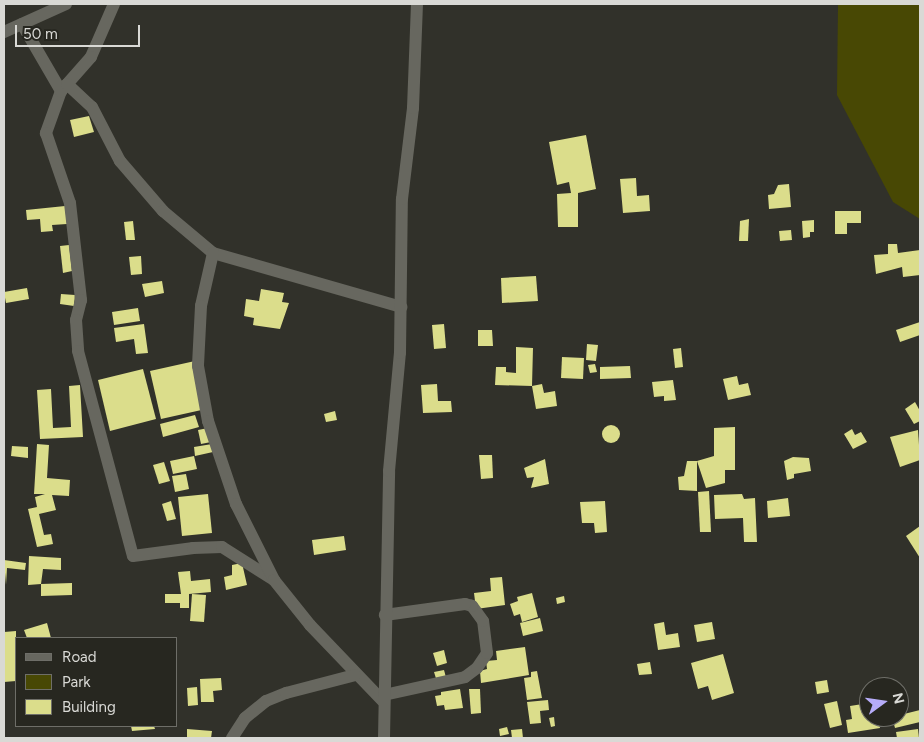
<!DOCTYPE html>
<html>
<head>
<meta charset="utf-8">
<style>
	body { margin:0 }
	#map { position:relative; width:924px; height:742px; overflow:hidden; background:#31312a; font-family:Figtree,sans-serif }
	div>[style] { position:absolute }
	.green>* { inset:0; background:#484804 }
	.building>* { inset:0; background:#dbdd8b }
	.round { border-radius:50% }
	.minor>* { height:12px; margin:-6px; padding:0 6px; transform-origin:6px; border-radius:6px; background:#67675f }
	span { translate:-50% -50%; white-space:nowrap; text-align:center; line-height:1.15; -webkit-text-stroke:5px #272720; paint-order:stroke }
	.frame { position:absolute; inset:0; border:5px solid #d9d9d5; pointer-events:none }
	.legend { position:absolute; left:15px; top:637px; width:162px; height:90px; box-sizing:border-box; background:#272720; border:1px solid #6e6e68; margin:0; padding:6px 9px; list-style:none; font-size:15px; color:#d9d9d5 }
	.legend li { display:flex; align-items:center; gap:10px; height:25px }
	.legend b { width:25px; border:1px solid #6e6e68 }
	.north { position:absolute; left:859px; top:677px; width:50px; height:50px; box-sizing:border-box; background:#272720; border:1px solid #6e6e68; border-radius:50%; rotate:76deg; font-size:14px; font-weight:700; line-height:20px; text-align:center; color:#d9d9d5 }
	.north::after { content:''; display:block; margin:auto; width:18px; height:22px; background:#b6acf8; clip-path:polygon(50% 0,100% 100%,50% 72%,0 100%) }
	.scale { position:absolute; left:15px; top:25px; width:125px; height:22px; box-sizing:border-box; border:2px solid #d9d9d5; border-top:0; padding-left:6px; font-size:15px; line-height:18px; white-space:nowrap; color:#d9d9d5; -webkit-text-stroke:4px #272720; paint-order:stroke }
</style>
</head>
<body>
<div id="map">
	<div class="green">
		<i style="clip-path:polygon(838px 4px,920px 4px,920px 219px,893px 202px,837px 95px)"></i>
	</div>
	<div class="building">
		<i style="clip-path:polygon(89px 116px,94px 132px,74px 137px,70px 120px)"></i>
		<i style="clip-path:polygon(586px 135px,596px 189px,578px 193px,578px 227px,558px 227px,557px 194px,571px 193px,569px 182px,557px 185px,549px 142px)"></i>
		<i style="clip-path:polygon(636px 178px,637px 196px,649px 195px,650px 211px,623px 213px,620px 179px)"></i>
		<i style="clip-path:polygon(789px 184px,791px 207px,769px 209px,768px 195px,774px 194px,778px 185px)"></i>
		<i style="clip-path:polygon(65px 206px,67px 224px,52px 225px,53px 231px,41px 232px,40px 219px,27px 220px,26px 210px)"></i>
		<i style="clip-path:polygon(835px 211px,861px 211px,861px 223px,847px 223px,847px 234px,835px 234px)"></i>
		<i style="clip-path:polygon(749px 219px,748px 241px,739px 241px,740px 221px)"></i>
		<i style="clip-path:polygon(814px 220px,814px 232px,810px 232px,810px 237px,803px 238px,802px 221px)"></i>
		<i style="clip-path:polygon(133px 221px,135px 240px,126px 240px,124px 222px)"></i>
		<i style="clip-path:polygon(791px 230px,792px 240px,780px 241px,779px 231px)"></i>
		<i style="clip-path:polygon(888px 244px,897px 244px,898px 253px,920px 250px,920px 275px,903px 277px,902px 267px,876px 274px,874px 255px,888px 254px)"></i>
		<i style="clip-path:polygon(69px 245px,72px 271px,63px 273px,60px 246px)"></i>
		<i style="clip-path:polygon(141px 256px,142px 274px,131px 275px,129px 257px)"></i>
		<i style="clip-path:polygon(536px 276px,538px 301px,502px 303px,501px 278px)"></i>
		<i style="clip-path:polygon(162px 281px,164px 293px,145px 297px,142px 284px)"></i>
		<i style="clip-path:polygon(27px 288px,29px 299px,6px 303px,4px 292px)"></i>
		<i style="clip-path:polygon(261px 289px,284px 293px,282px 302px,289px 303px,280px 329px,253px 325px,254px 318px,244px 316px,246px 299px,259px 301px)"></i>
		<i style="clip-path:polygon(61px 294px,75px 295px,74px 306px,60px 304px)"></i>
		<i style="clip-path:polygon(138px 308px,140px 321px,114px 325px,112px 312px)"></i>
		<i style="clip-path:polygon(920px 322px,920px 335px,900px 342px,896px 330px)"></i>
		<i style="clip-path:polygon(144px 324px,148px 353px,136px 354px,134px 339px,116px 342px,114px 328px)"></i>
		<i style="clip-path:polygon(444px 324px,446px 348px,434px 349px,432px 325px)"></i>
		<i style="clip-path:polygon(478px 330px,492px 330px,493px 346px,478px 346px)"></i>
		<i style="clip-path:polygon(587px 344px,598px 345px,596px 361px,586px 360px)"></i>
		<i style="clip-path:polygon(516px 347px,533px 348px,532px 386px,495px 385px,496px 367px,506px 367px,506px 372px,516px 373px)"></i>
		<i style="clip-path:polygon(681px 348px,683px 367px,675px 368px,673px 349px)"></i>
		<i style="clip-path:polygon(562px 357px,584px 358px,583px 379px,561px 378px)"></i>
		<i style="clip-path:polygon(195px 361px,206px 409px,161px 419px,150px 371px)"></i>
		<i style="clip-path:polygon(595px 364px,597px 372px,590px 373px,588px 365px)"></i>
		<i style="clip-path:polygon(630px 366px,631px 378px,600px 379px,600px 367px)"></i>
		<i style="clip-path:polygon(143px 369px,156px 419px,110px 431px,98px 380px)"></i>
		<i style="clip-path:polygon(737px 376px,739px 385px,748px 383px,751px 395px,728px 400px,723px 379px)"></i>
		<i style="clip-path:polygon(673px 380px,676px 400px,664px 401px,664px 396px,654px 397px,652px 382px)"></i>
		<i style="clip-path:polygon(437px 384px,438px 401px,451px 401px,452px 412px,423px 413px,421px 385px)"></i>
		<i style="clip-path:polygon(542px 384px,544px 393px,555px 391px,557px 406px,536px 409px,532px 386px)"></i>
		<i style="clip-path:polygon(80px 385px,83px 437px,40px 439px,37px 390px,51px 389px,53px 428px,71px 427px,69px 386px)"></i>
		<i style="clip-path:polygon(915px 402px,920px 411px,920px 421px,914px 424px,905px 409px)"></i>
		<i style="clip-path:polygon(335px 411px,337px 420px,326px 422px,324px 414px)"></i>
		<i style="clip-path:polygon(195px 415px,199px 427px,163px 437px,160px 424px)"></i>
		<i class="round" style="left:602px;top:425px;width:18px;height:18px"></i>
		<i style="clip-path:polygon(735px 427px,735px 470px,725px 470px,725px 483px,706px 488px,697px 461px,714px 456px,714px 428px)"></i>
		<i style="clip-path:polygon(208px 428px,211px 442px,201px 444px,198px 430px)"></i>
		<i style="clip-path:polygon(852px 429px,855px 435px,861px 432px,867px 442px,853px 449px,844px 434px)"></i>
		<i style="clip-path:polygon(918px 430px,920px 460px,900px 467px,890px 437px)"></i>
		<i style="clip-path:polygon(37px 444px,49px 445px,47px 478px,70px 480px,69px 496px,52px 495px,56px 510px,39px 514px,44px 535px,51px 534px,53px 544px,37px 547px,28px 509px,37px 507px,35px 497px,45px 494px,34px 494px)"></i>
		<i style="clip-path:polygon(212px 444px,213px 452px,195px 456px,194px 447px)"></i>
		<i style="clip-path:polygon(12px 446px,28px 447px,28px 458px,11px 456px)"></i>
		<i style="clip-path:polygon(479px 455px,492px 455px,493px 478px,481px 479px)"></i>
		<i style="clip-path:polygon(194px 456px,197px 469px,173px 474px,170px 461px)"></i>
		<i style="clip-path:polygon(793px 457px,809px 458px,811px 471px,794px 474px,794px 478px,787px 480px,784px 461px)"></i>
		<i style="clip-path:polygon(545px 459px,549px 484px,531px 488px,534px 477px,527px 478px,524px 468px)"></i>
		<i style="clip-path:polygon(687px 461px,697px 461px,697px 491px,679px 490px,678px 477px,684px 476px)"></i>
		<i style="clip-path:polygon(164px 462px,170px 481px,159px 484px,153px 465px)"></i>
		<i style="clip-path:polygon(186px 474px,189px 489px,175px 492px,172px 476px)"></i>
		<i style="clip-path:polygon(709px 491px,711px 532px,700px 532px,698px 492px)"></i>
		<i style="clip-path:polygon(208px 494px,212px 533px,182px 536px,178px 497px)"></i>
		<i style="clip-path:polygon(742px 494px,744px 499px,755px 498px,757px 542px,744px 542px,743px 518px,715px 519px,714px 495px)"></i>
		<i style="clip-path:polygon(788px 498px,790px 516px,768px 518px,767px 501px)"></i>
		<i style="clip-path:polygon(171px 501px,176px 519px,167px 521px,162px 504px)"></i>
		<i style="clip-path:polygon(605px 501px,607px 532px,595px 533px,594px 523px,582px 523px,580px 502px)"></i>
		<i style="clip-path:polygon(920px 526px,920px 558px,906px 536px)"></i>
		<i style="clip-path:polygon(344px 536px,346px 550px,314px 555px,312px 540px)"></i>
		<i style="clip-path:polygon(29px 556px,61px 558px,61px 570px,43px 569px,41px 584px,72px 583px,72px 595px,41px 596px,41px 584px,28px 585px)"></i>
		<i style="clip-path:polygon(4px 560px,26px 563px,25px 570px,7px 568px,6px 585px)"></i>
		<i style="clip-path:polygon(242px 563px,247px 585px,226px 590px,224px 577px,232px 575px,232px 565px)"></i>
		<i style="clip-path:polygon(190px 571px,191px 581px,210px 579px,211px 592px,189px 594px,189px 608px,180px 608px,180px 603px,165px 603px,165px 594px,181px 594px,178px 572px)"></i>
		<i style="clip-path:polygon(502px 577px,505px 605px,476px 609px,474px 593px,491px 591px,490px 578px)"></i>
		<i style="clip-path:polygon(532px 593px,538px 617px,522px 622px,520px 614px,514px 616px,510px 604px,518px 601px,517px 597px)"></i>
		<i style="clip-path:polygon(192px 594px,206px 595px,204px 622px,190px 621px)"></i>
		<i style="clip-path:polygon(564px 596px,565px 602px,557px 604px,556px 598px)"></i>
		<i style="clip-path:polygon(540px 618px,543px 631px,523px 636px,520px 623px)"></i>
		<i style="clip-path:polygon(664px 622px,666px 635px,678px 633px,680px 647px,658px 650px,654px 624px)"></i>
		<i style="clip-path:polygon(712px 622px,715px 639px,697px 642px,694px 625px)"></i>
		<i style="clip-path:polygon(47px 623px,51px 638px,27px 638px,24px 630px)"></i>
		<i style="clip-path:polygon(16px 631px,16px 681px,4px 682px,4px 632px)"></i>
		<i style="clip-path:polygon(525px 647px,529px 675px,481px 683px,480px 671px,487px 669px,486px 661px,497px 660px,496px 651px)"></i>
		<i style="clip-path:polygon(444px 650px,447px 663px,437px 666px,433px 653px)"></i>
		<i style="clip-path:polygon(723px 654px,734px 693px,712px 700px,708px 686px,698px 689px,691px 663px)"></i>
		<i style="clip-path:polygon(650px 662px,652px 674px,639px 675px,637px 664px)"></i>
		<i style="clip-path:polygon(444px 670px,448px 685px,439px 688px,434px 672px)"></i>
		<i style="clip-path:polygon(537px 671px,542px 698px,527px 700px,524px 678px,531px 677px,531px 672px)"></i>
		<i style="clip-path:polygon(221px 678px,222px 690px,213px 691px,214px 702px,201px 702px,200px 679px)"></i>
		<i style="clip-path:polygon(827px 680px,829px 692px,817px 694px,815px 682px)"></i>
		<i style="clip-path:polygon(197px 687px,198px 705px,188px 706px,187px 688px)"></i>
		<i style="clip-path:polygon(460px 689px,463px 708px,445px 710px,444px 705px,437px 706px,435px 696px,441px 695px,441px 692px)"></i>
		<i style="clip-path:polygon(469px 689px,480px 689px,481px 713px,471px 714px)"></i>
		<i style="clip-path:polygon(548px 700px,549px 710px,540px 711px,541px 723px,530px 724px,527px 702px)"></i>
		<i style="clip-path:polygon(837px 701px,842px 725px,830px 728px,824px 704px)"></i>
		<i style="clip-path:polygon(869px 703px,869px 717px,878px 717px,880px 728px,848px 733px,846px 720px,852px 719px,850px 706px)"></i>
		<i style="clip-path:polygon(920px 710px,920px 722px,895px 728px,892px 717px)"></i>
		<i style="clip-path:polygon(554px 717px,555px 726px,551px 727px,549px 718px)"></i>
		<i style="clip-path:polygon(131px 726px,154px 726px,155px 729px,132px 731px)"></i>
		<i style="clip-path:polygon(507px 727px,509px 734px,500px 736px,499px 729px)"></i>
		<i style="clip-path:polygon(187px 729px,212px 731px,211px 738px,187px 738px)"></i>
		<i style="clip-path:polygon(522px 729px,523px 738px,512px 738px,511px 730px)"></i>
		<i style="clip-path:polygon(918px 729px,919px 738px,897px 738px,896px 732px)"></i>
	</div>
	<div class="minor">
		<i style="left:114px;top:4px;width:58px;rotate:113.5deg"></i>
		<i style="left:91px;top:57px;width:45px;rotate:131.4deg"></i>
		<i style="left:61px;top:91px;width:45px;rotate:109.7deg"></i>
		<i style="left:46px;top:133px;width:74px;rotate:71.1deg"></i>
		<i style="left:70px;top:203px;width:98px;rotate:83.5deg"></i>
		<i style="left:81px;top:300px;width:21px;rotate:104deg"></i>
		<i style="left:76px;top:320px;width:31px;rotate:86deg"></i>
		<i style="left:78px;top:351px;width:212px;rotate:75deg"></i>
		<i style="left:133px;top:556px;width:61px;rotate:-7.6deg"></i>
		<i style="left:193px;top:548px;width:29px;rotate:-2deg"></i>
		<i style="left:222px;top:547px;width:62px;rotate:32.4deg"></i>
		<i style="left:22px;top:24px;width:78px;rotate:59.8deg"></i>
		<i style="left:4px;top:32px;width:68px;rotate:-24.3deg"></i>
		<i style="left:67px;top:84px;width:34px;rotate:43deg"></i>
		<i style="left:92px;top:107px;width:61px;rotate:62.6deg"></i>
		<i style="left:120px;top:161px;width:66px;rotate:49.3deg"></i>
		<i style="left:163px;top:211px;width:65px;rotate:40deg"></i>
		<i style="left:213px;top:253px;width:196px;rotate:16deg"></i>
		<i style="left:213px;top:253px;width:54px;rotate:102.8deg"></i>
		<i style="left:201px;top:306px;width:60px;rotate:92.9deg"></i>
		<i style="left:198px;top:366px;width:56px;rotate:79.7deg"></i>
		<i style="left:208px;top:421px;width:88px;rotate:71.4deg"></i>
		<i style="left:236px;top:504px;width:85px;rotate:63.4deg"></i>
		<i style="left:274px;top:580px;width:58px;rotate:51.3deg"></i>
		<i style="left:310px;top:625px;width:105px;rotate:46.2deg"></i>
		<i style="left:384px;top:695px;width:83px;rotate:-12.5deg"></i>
		<i style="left:465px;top:677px;width:15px;rotate:-37deg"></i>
		<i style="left:477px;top:668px;width:18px;rotate:-56deg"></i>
		<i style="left:487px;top:653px;width:32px;rotate:-97deg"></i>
		<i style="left:483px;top:621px;width:19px;rotate:-126deg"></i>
		<i style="left:472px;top:606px;width:7px;rotate:-164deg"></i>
		<i style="left:465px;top:604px;width:81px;rotate:172.2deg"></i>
		<i style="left:232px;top:738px;width:24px;rotate:-57deg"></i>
		<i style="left:245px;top:718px;width:27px;rotate:-39deg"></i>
		<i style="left:266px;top:701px;width:22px;rotate:-22deg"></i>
		<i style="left:286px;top:693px;width:71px;rotate:-14.6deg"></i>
		<i style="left:384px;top:738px;width:267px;rotate:-88.9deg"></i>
		<i style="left:389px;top:471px;width:119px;rotate:-84.7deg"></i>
		<i style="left:400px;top:353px;width:154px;rotate:-89.3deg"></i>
		<i style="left:402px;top:199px;width:92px;rotate:-83.1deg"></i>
		<i style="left:413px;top:108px;width:104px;rotate:-87.8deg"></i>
	</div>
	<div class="frame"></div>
	<ul class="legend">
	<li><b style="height:6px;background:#67675f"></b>Road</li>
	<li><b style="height:14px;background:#484804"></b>Park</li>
	<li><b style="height:14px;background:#dbdd8b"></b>Building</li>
	</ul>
	<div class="north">N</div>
	<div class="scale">50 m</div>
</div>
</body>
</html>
